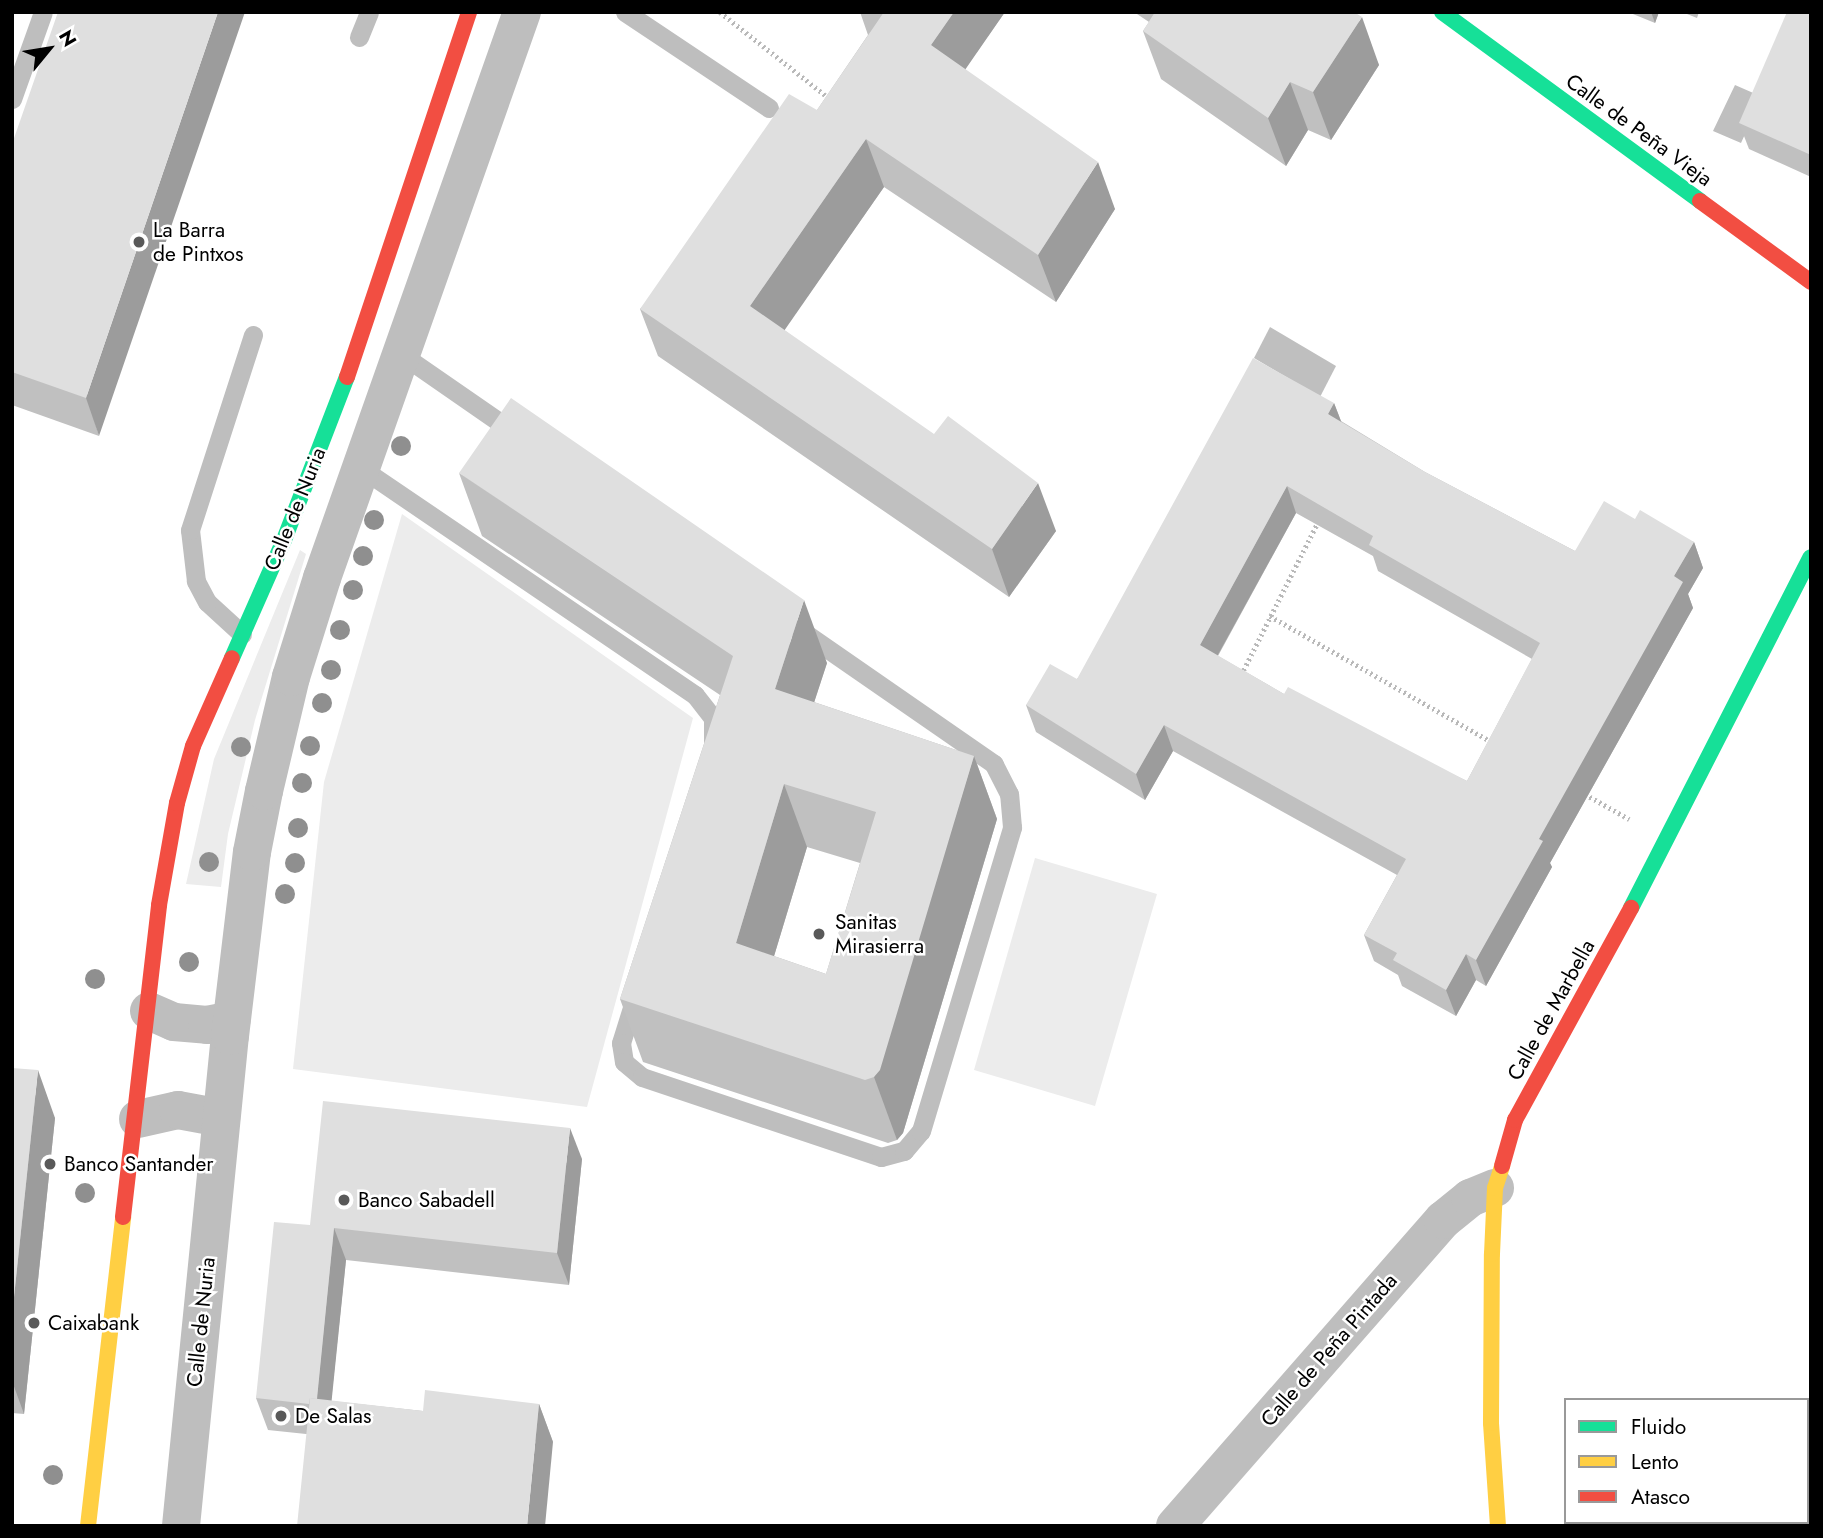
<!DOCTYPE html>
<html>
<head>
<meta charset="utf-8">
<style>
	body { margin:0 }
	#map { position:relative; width:1823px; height:1538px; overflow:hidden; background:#fff; font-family:Jost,sans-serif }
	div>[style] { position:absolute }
	.green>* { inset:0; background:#ececec }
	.water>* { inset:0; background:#bfbfbf }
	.path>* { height:4.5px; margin-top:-2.25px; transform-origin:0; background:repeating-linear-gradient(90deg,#b9b9b9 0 2px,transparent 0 5.5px) }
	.lane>* { height:19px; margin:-9.5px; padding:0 9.5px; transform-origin:9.5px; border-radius:9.5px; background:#bebebe }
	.street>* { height:38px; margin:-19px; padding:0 19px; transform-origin:19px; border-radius:19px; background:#bebebe }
	.fast>* { height:16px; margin:-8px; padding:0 8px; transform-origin:8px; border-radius:8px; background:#16e098 }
	.slow>* { height:16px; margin:-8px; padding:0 8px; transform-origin:8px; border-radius:8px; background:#ffcf43 }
	.jam>* { height:16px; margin:-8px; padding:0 8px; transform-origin:8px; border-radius:8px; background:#f24e42 }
	.trees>* { width:20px; height:20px; margin:-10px; border-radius:50%; background:#8f8f8f }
	.wall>* { inset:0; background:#c0c0c0 }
	.shaded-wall>* { inset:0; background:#9c9c9c }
	.building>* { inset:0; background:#dfdfdf }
	.dots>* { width:19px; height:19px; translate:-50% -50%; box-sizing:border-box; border:4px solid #fff; border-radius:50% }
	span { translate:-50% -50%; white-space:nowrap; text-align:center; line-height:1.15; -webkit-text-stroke:5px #fff; paint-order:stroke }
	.street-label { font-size:21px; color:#000 }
	.poi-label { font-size:21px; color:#000 }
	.left { translate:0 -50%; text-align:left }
	.frame { position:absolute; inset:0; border:14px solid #000; pointer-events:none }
	.legend { position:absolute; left:1564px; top:1398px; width:245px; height:126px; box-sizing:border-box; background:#fff; border:2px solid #999; margin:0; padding:9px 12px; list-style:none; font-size:21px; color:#000 }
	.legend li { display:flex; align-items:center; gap:14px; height:35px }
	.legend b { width:35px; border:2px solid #999 }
	.north { position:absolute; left:14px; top:14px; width:70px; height:70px; -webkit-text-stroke:5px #fff; paint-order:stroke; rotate:60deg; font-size:19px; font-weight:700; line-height:28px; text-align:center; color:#000 }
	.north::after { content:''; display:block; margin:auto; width:24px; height:32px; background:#000; clip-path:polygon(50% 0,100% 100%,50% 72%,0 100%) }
</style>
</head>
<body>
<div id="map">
	<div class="green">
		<i style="clip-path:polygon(402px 514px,693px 718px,587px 1107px,293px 1069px,324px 782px)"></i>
		<i style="clip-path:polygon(300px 550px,306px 554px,255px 720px,228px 834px,221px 887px,186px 884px,214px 759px)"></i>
		<i style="clip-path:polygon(1035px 858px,1157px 894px,1095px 1106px,974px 1070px)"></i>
	</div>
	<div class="water">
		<i style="clip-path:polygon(1735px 85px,1767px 99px,1757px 108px,1741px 143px,1713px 131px)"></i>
		<i style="clip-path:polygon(1270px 327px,1336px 366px,1320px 397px,1254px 358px)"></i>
	</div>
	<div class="path">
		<i style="left:720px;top:12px;width:139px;rotate:38.3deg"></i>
		<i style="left:1270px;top:616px;width:255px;rotate:29.6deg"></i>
		<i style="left:1241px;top:675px;width:174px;rotate:-63.3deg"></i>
		<i style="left:1585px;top:794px;width:51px;rotate:29.6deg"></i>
	</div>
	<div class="lane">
		<i style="left:625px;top:12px;width:173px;rotate:33.7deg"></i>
		<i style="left:359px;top:37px;width:27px;rotate:-68deg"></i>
		<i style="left:12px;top:99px;width:92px;rotate:-70.4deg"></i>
		<i style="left:401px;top:354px;width:142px;rotate:34.7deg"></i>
		<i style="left:361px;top:468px;width:404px;rotate:34.2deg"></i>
		<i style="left:695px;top:695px;width:29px;rotate:52deg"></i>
		<i style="left:713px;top:718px;width:23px;rotate:90deg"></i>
		<i style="left:242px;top:634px;width:47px;rotate:-137.6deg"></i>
		<i style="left:207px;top:602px;width:24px;rotate:-118deg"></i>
		<i style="left:196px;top:581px;width:51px;rotate:-96.7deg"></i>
		<i style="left:190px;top:530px;width:205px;rotate:-72.1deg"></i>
		<i style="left:635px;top:998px;width:47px;rotate:107.3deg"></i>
		<i style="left:621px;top:1043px;width:19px;rotate:81deg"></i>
		<i style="left:624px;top:1062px;width:23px;rotate:40deg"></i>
		<i style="left:642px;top:1077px;width:252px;rotate:18.5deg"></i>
		<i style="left:881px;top:1157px;width:24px;rotate:-15deg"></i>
		<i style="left:904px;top:1151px;width:26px;rotate:-50deg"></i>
		<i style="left:921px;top:1131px;width:317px;rotate:-73.3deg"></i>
		<i style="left:1012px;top:827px;width:33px;rotate:-95deg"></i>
		<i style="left:1009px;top:794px;width:34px;rotate:-117deg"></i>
		<i style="left:994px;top:764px;width:237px;rotate:-145.3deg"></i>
	</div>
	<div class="street">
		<i style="left:149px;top:1011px;width:27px;rotate:24deg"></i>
		<i style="left:174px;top:1022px;width:33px;rotate:5deg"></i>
		<i style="left:207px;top:1025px;width:25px;rotate:-11deg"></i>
		<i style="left:138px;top:1119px;width:41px;rotate:-12.7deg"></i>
		<i style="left:178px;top:1110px;width:44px;rotate:10.5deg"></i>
		<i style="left:181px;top:1526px;width:492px;rotate:-84.3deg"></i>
		<i style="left:230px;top:1036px;width:185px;rotate:-83.2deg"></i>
		<i style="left:252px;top:852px;width:62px;rotate:-78.9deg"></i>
		<i style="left:264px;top:791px;width:117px;rotate:-76.7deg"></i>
		<i style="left:291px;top:677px;width:104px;rotate:-72.6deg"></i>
		<i style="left:322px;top:578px;width:600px;rotate:-70.54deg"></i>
		<i style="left:1175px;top:1526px;width:407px;rotate:-48.8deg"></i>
		<i style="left:1443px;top:1220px;width:35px;rotate:-39deg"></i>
		<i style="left:1470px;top:1198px;width:27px;rotate:-22deg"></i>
	</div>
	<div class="fast">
		<i style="left:1442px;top:12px;width:320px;rotate:36.2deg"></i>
		<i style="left:232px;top:658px;width:129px;rotate:-66.2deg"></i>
		<i style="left:284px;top:540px;width:175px;rotate:-68.9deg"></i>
		<i style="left:1631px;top:908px;width:394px;rotate:-62.9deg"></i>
	</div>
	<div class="slow">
		<i style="left:88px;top:1526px;width:311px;rotate:-83.5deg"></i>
		<i style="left:1498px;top:1526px;width:103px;rotate:-93.9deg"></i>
		<i style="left:1491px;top:1423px;width:169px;rotate:-89.7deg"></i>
		<i style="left:1492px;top:1254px;width:66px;rotate:-87.4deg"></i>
		<i style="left:1495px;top:1188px;width:23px;rotate:-72deg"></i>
	</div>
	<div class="jam">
		<i style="left:1700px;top:201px;width:137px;rotate:36.1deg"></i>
		<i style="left:347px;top:377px;width:385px;rotate:-71.5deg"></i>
		<i style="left:1502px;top:1166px;width:48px;rotate:-74.2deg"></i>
		<i style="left:1515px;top:1120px;width:242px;rotate:-61.3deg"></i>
		<i style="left:123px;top:1217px;width:314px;rotate:-83.4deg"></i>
		<i style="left:159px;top:905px;width:104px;rotate:-80deg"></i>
		<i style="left:177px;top:803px;width:59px;rotate:-74.3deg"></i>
		<i style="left:193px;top:746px;width:96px;rotate:-66.1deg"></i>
	</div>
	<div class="trees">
		<i style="left:401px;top:446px"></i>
		<i style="left:374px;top:520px"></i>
		<i style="left:363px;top:556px"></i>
		<i style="left:353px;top:590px"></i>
		<i style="left:340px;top:630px"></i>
		<i style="left:331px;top:670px"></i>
		<i style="left:322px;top:703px"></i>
		<i style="left:310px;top:746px"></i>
		<i style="left:241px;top:747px"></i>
		<i style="left:302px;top:783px"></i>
		<i style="left:298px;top:828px"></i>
		<i style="left:209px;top:862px"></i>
		<i style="left:295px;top:863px"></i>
		<i style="left:285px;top:894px"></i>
		<i style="left:189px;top:962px"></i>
		<i style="left:95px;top:979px"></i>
		<i style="left:85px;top:1193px"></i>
		<i style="left:53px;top:1475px"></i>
	</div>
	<div class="wall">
		<i style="clip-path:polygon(860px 12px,1005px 12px,965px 69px,1115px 209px,1056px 302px,884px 187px,784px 330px,1056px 531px,1009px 597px,658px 356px,640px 309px,817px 110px,868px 35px)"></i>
		<i style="clip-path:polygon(1134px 12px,1354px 12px,1379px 65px,1331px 140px,1308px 130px,1286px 166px,1161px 79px,1143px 31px,1149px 22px)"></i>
		<i style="clip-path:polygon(1628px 12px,1659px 12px,1655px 23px)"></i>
		<i style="clip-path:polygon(1682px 12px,1699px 12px,1697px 18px)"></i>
		<i style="clip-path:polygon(1811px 12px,1811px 177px,1749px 149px,1739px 123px)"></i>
		<i style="clip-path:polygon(12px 144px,99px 436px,12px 405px)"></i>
		<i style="clip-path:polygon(evenodd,1334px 403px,1341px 421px,1425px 472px,1575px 551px,1635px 519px,1694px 542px,1703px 568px,1688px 594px,1693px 608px,1550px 863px,1552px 867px,1486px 986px,1476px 980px,1456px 1016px,1402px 986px,1398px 975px,1374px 961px,1364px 935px,1397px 875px,1173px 751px,1145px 800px,1036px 732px,1026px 705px,1077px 679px,1334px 403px,1296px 513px,1373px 556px,1378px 571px,1532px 659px,1467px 781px,1284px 694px,1218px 656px,1296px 513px)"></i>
		<i style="clip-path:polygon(evenodd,459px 473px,827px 663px,814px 702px,974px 756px,997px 819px,903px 1133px,897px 1140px,888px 1143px,643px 1062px,620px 999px,720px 695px,482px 536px,459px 473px,807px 847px,860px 863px,826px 974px,774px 956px,807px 847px)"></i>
		<i style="clip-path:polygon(12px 1068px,55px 1118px,24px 1414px,12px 1413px)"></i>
		<i style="clip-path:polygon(582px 1159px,569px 1285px,346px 1260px,331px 1401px,423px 1411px,539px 1404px,553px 1442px,306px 1434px,268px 1430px,256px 1398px,310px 1225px)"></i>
	</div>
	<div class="shaded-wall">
		<i style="clip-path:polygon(218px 12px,245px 12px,99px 436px,86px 398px)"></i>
		<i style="clip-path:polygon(954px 12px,1005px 12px,949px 93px,931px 45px)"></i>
		<i style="clip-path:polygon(1651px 12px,1659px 12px,1655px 23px)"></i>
		<i style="clip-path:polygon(1362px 17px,1379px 65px,1331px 140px,1313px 92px)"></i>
		<i style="clip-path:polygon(1290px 82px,1308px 130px,1286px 166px,1268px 118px)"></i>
		<i style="clip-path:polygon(866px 139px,884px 187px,768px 354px,750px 306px)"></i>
		<i style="clip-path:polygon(1098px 162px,1115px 209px,1056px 302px,1038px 255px)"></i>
		<i style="clip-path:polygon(1334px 403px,1344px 429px,1328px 414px)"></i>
		<i style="clip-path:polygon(1038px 483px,1056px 531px,1009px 597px,992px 549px)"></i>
		<i style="clip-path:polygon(1287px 486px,1296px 513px,1209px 671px,1200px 645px)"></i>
		<i style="clip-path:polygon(1694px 542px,1703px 568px,1688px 594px,1693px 608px,1550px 863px,1552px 867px,1486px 986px,1476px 960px,1674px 576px)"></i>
		<i style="clip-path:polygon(804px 600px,827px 663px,798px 752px,775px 689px)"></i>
		<i style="clip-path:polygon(1164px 725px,1173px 751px,1145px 800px,1136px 774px)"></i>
		<i style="clip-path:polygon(974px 756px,997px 819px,903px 1133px,897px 1140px,874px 1077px)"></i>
		<i style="clip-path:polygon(784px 784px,807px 847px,759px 1006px,736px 943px)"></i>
		<i style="clip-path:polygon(1466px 954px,1476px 980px,1456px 1016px,1446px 990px)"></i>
		<i style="clip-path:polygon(38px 1070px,55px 1118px,24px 1414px,12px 1381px,12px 1316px)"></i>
		<i style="clip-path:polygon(570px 1128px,582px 1159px,569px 1285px,557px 1253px)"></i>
		<i style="clip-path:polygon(334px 1228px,346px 1260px,328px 1436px,316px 1405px)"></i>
		<i style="clip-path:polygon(539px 1404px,553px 1442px,545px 1526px,527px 1526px)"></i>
	</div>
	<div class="building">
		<i style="clip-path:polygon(58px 12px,218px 12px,86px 398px,12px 372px,12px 144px)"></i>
		<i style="clip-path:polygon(884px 12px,954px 12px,931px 45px,1098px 162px,1038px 255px,866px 139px,750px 306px,934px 434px,948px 416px,1038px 483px,992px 549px,640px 309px,789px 94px,817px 110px)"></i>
		<i style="clip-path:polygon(1155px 12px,1354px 12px,1362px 17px,1313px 92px,1290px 82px,1268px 118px,1143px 31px)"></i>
		<i style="clip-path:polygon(1787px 12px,1811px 12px,1811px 155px,1739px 123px)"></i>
		<i style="clip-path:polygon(evenodd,1253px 358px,1334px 403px,1328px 414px,1425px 472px,1575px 551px,1604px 501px,1635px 519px,1640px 510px,1694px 542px,1674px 576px,1683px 582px,1539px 839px,1543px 841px,1476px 960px,1466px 954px,1446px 990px,1393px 960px,1397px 953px,1364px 935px,1406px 859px,1164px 725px,1136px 774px,1026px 705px,1050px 664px,1077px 679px,1253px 358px,1287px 486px,1373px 536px,1369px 545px,1540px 643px,1467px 781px,1288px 687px,1284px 694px,1200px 645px,1287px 486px)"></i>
		<i style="clip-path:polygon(evenodd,511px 398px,804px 600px,775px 689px,974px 756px,880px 1070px,874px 1077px,865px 1080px,620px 999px,733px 656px,459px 473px,511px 398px,784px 784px,876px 812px,826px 974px,736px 943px,784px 784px)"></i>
		<i style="clip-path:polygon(12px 1068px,38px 1070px,12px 1316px)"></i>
		<i style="clip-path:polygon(323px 1101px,570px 1128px,557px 1253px,334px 1228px,317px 1399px,310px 1398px,309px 1404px,256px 1398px,274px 1222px,310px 1225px)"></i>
		<i style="clip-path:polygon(425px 1390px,539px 1404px,527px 1526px,297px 1526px,310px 1398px,423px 1411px)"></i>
	</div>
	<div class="dots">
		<i style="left:139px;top:242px;background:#595959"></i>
		<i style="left:819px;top:934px;background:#595959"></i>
		<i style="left:50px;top:1164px;background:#595959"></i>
		<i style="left:344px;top:1200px;background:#595959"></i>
		<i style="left:34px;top:1323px;background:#595959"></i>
		<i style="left:281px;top:1416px;background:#595959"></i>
	</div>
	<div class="street-label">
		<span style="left:1639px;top:130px;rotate:36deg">Calle de Peña Vieja</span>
		<span style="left:295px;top:509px;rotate:-68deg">Calle de Nuria</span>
		<span style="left:1551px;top:1010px;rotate:-61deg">Calle de Marbella</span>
		<span style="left:201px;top:1322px;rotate:-84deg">Calle de Nuria</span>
		<span style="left:1329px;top:1350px;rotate:-49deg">Calle de Peña Pintada</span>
	</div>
	<div class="poi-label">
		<span class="left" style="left:153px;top:242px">La Barra<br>de Pintxos</span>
		<span class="left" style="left:835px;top:934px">Sanitas<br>Mirasierra</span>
		<span class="left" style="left:64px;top:1164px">Banco Santander</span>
		<span class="left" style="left:358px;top:1200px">Banco Sabadell</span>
		<span class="left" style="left:48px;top:1323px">Caixabank</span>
		<span class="left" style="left:295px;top:1416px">De Salas</span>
	</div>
	<div class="frame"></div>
	<ul class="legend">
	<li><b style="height:9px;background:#16e098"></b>Fluido</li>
	<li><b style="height:9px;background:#ffcf43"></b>Lento</li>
	<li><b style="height:9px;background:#f24e42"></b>Atasco</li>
	</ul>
	<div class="north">N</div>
</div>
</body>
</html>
